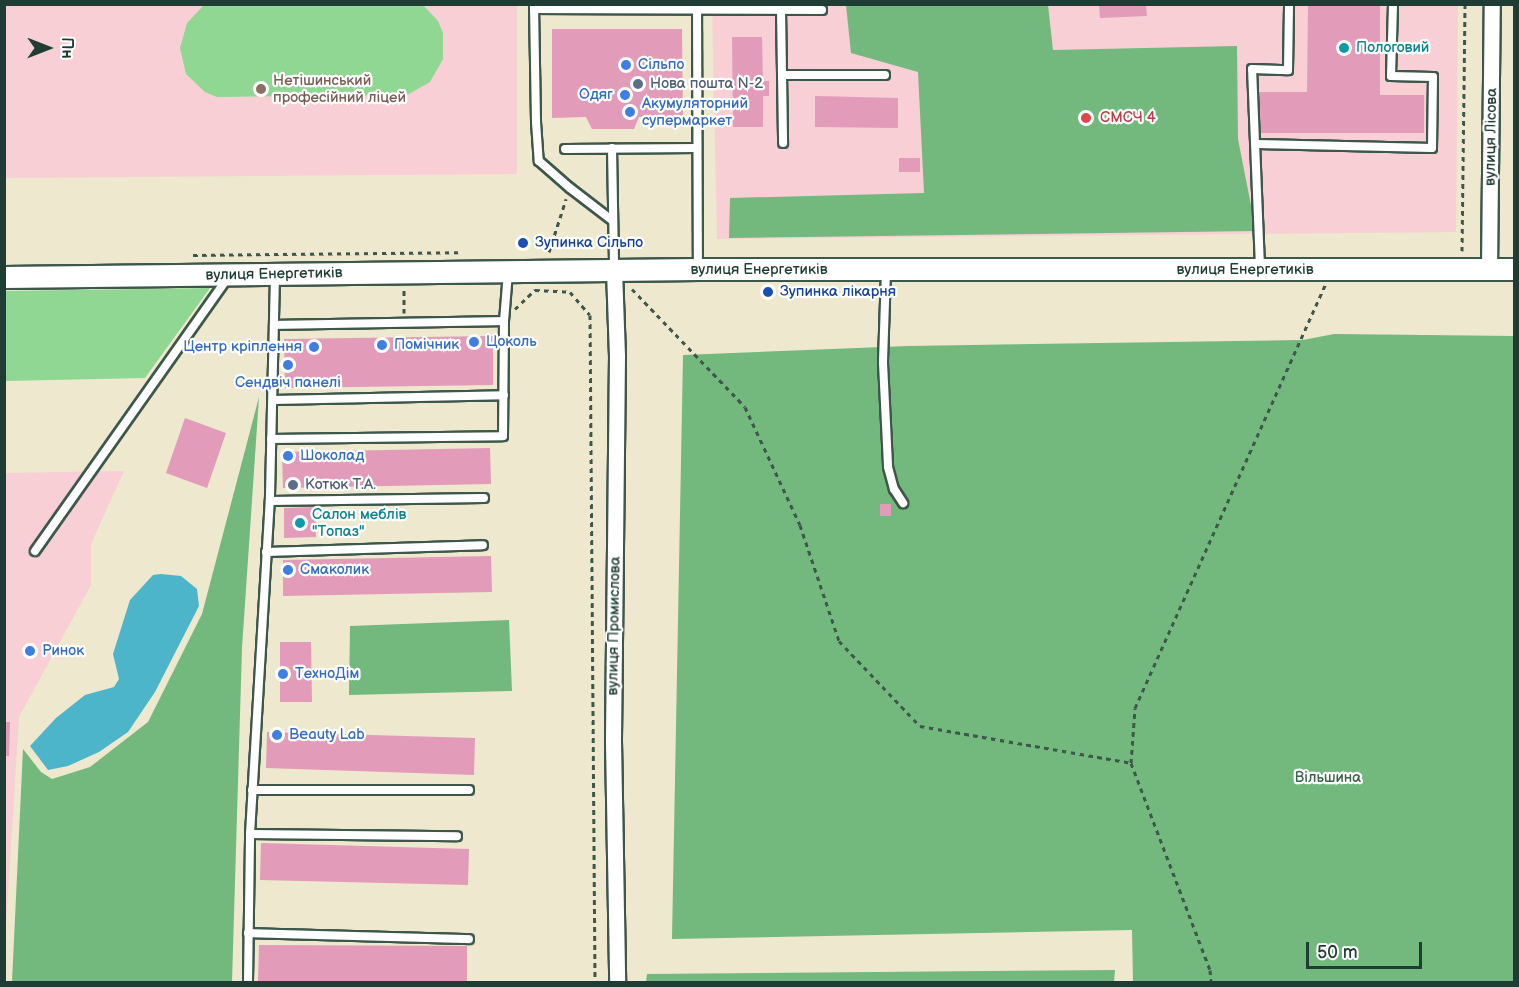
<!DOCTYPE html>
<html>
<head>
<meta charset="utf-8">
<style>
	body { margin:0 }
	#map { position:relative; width:1519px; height:987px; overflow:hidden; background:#ede8ce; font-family:"Balsamiq Sans",sans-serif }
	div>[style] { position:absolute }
	.built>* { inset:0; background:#f7cfd5 }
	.green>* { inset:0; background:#8fd792 }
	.forest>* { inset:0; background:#73b87c }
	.water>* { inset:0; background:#4cb5ca }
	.building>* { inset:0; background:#e39bba }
	.path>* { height:3px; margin-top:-1.5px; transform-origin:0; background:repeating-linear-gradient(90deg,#3e574b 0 4.5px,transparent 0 9px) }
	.roads { filter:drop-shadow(2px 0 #3e574b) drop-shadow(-2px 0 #3e574b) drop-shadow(0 2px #3e574b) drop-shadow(0 -2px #3e574b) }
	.service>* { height:8px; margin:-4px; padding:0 4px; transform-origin:4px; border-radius:4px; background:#fff }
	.minor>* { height:15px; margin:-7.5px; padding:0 7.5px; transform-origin:7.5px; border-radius:7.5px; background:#fff }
	.secondary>* { height:21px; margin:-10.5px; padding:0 10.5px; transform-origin:10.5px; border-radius:10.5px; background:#fff }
	.dots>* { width:16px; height:16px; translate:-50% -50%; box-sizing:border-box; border:3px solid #fff; border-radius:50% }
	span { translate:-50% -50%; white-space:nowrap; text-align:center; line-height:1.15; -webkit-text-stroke:4.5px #fff; paint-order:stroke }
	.culture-label { font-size:15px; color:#0d838f }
	.left { translate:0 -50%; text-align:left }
	.shop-label { font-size:15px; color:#366cbe }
	.right { translate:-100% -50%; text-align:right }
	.education-label { font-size:15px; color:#785e54 }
	.service-label { font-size:15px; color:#4e5e75 }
	.health-label { font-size:15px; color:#be3a42 }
	.street-label { font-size:15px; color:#1f3d34 }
	.transit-label { font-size:15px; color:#164399 }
	.park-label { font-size:15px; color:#3b644c }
	.frame { position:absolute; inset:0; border:6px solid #1f3d34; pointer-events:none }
	.north { position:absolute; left:18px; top:18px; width:60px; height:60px; -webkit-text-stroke:4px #fff; paint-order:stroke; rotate:90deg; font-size:16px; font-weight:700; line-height:24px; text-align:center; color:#1f3d34 }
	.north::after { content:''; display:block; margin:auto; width:21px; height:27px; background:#1f3d34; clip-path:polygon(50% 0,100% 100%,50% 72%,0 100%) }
	.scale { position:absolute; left:1306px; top:942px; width:116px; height:27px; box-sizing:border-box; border:3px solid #1f3d34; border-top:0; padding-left:8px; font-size:18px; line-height:21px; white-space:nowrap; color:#1f3d34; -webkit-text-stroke:4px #fff; paint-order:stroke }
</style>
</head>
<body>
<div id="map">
	<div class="built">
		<i style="clip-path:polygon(4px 5px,517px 5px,517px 174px,5px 178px)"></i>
		<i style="clip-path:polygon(707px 5px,1458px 5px,1456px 232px,717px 239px,712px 5px)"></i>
		<i style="clip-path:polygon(124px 471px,91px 544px,91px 585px,19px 717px,5px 942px,4px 473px)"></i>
	</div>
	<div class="green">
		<i style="clip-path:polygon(205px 4px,423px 5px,438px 21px,443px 33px,443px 59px,430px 82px,407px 95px,217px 97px,205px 92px,186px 74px,180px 48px,187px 23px)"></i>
		<i style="clip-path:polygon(210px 288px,145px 378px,5px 381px,5px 291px)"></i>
	</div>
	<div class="forest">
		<i style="clip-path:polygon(846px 5px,1048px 5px,1053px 50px,1237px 46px,1238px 139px,1256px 231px,729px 238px,730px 198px,924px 193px,918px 72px,851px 53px)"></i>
		<i style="clip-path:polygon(1334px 334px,1514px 336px,1514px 982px,1133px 982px,1132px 930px,672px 939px,683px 355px,908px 346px,1303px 340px)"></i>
		<i style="clip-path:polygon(259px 397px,242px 648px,232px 982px,12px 982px,23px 749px,41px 772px,52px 779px,90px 767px,148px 722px,202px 614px)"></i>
		<i style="clip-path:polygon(509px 620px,512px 691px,349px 695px,350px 626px)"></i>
		<i style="clip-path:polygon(1115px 970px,1114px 982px,646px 982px,647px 974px)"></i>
	</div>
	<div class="water">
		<i style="clip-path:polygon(161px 574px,181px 576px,197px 589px,199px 606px,155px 692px,128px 732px,99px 752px,68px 766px,48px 770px,30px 746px,56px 718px,85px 695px,114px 687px,119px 679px,113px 654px,130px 600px,153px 575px)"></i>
	</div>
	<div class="building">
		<i style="clip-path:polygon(1099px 4px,1146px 4px,1147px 16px,1100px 18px)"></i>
		<i style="clip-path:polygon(1308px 4px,1380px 4px,1380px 95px,1424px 95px,1424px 133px,1259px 133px,1259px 92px,1307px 92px)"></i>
		<i style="clip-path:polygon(552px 29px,682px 29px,683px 118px,639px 117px,634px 129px,592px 129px,586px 117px,552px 118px)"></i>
		<i style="clip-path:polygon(732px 37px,762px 37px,763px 81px,769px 81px,769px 96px,763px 96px,763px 127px,733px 127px)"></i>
		<i style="clip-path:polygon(815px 96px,898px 98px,898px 128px,815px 127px)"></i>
		<i style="clip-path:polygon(899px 158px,920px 158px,920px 172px,899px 172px)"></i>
		<i style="clip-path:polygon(493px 336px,493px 385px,285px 388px,284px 339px)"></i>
		<i style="clip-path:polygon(185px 418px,226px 433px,207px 488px,166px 473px)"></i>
		<i style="clip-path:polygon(490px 448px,491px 484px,283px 488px,282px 452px)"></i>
		<i style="clip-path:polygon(880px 504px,891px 504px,891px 516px,880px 516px)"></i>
		<i style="clip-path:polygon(315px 507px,316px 537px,284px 538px,284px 508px)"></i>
		<i style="clip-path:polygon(491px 556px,492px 592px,283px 596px,283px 560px)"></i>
		<i style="clip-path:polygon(280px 642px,311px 642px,312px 702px,280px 702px)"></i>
		<i style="clip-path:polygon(4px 722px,10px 722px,9px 756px,4px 756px)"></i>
		<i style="clip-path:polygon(267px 732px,475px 738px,474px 775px,266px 768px)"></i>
		<i style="clip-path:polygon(261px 843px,469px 849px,468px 885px,260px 880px)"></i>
		<i style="clip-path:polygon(259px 945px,467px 946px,467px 982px,258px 981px)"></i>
	</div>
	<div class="path">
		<i style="left:1462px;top:251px;width:247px;rotate:-89.3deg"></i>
		<i style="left:549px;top:252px;width:56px;rotate:-72.2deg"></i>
		<i style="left:193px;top:255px;width:267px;rotate:-0.6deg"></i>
		<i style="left:632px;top:289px;width:163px;rotate:46.2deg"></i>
		<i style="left:745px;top:407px;width:130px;rotate:65deg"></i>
		<i style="left:800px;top:525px;width:122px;rotate:71.4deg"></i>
		<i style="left:839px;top:641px;width:117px;rotate:46.4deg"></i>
		<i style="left:920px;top:726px;width:214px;rotate:9.9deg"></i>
		<i style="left:1131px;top:763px;width:222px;rotate:69.1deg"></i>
		<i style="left:1210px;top:970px;width:12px;rotate:85deg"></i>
		<i style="left:515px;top:309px;width:28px;rotate:-44deg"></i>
		<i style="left:535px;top:290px;width:35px;rotate:3deg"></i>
		<i style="left:570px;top:292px;width:30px;rotate:49deg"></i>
		<i style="left:590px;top:315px;width:667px;rotate:89.57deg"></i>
		<i style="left:404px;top:313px;width:23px;rotate:-90deg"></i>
		<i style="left:1131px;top:763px;width:55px;rotate:-85.8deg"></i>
		<i style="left:1135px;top:708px;width:464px;rotate:-65.8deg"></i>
	</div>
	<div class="roads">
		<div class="service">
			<i style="left:697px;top:4px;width:264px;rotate:89.8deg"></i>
			<i style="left:534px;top:6px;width:116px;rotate:89deg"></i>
			<i style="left:536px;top:122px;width:39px;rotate:86deg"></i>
			<i style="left:539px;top:161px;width:41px;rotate:41.1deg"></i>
			<i style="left:570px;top:188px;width:54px;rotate:37.5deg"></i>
			<i style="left:534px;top:9px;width:288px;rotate:0.2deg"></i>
			<i style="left:781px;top:10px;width:133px;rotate:89.1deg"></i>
			<i style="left:782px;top:75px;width:103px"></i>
			<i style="left:1257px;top:144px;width:175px;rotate:1.3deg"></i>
			<i style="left:1432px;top:148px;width:71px;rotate:-89.2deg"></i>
			<i style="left:1433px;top:77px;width:42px;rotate:-178.6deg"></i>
			<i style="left:1391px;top:76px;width:72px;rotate:-88.4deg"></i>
			<i style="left:612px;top:148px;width:120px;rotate:89deg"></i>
			<i style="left:565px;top:149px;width:132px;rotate:-0.4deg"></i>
			<i style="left:1260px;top:267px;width:198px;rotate:-92.3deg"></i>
			<i style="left:1252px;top:69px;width:36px;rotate:2deg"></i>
			<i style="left:1288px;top:70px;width:66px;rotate:-89.1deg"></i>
			<i style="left:886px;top:271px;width:92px;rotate:91.9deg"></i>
			<i style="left:883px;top:363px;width:104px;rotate:87.2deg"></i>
			<i style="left:888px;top:467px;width:23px;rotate:75deg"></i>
			<i style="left:894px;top:489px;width:17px;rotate:57deg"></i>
			<i style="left:275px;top:275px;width:226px;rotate:91.3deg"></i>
			<i style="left:270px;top:501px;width:214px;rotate:-0.8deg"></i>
			<i style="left:274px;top:325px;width:230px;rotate:-1deg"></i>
			<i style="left:273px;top:400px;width:231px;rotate:-1.2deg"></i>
			<i style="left:271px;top:439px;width:232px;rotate:-0.7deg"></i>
			<i style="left:503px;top:436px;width:115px;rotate:-89.5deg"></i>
			<i style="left:504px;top:321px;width:49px;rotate:-85.3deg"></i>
			<i style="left:35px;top:551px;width:335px;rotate:-54.8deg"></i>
			<i style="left:266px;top:552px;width:217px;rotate:-1.8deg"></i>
			<i style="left:252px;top:790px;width:217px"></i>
			<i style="left:250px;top:834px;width:207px;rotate:0.6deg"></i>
			<i style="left:248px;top:933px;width:221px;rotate:1.6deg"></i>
			<i style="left:248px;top:982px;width:148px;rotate:-89.2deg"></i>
			<i style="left:250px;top:834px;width:334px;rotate:-86.6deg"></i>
		</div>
		<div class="minor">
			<i style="left:1489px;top:269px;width:265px;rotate:-89.4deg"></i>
			<i style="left:614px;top:270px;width:86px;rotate:88deg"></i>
			<i style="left:617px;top:356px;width:385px;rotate:90.6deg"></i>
			<i style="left:613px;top:741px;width:241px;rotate:89deg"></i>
		</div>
		<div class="secondary">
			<i style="left:4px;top:277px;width:694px;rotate:-0.66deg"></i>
			<i style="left:698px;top:269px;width:816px"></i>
		</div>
	</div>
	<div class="dots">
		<i style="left:1344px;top:48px;background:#0f9aa8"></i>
		<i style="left:626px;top:65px;background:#3f7fe0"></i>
		<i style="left:638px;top:84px;background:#5c6f8a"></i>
		<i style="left:261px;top:89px;background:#8d6e63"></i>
		<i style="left:625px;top:95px;background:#3f7fe0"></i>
		<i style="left:630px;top:112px;background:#3f7fe0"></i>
		<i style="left:1086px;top:118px;background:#e0444e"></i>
		<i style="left:523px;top:243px;background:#1a4fb4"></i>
		<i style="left:768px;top:292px;background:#1a4fb4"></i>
		<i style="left:474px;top:342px;background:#3f7fe0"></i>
		<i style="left:382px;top:345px;background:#3f7fe0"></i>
		<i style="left:314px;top:347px;background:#3f7fe0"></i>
		<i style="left:288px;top:365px;background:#3f7fe0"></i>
		<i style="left:288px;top:456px;background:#3f7fe0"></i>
		<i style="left:293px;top:485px;background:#5c6f8a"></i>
		<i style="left:300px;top:523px;background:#0f9aa8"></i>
		<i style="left:288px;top:570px;background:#3f7fe0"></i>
		<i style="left:30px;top:651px;background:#3f7fe0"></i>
		<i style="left:283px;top:674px;background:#3f7fe0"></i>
		<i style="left:277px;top:735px;background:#3f7fe0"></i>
	</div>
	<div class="culture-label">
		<span class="left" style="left:1356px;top:48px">Пологовий</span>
		<span class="left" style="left:312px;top:523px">Салон меблів<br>"Топаз"</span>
	</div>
	<div class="shop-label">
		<span class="left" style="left:638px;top:65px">Сільпо</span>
		<span class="right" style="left:613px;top:95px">Одяг</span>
		<span class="left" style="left:642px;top:112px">Акумуляторний<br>супермаркет</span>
		<span class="left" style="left:486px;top:342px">Цоколь</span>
		<span class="left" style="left:394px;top:345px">Помічник</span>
		<span class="right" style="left:302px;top:347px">Центр кріплення</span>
		<span style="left:288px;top:383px">Сендвіч панелі</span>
		<span class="left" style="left:300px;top:456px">Шоколад</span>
		<span class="left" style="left:300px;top:570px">Смаколик</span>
		<span class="left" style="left:42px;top:651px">Ринок</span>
		<span class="left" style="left:295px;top:674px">ТехноДім</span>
		<span class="left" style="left:289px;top:735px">Beauty Lab</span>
	</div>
	<div class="education-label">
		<span class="left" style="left:273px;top:89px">Нетішинський<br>професійний ліцей</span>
	</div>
	<div class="service-label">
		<span class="left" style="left:650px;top:84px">Нова пошта N-2</span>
		<span class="left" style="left:305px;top:485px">Котюк Т.А.</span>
	</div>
	<div class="health-label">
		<span class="left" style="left:1100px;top:118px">СМСЧ 4</span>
	</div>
	<div class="street-label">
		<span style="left:1491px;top:137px;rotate:-89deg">вулиця Лісова</span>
		<span style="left:759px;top:270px">вулиця Енергетиків</span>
		<span style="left:1245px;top:270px">вулиця Енергетиків</span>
		<span style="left:274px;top:274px;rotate:-1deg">вулиця Енергетиків</span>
		<span style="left:614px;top:626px;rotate:-89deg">вулиця Промислова</span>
	</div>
	<div class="transit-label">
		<span class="left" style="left:535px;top:243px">Зупинка Сільпо</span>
		<span class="left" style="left:780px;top:292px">Зупинка лікарня</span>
	</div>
	<div class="park-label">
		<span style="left:1328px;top:778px">Вільшина</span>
	</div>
	<div class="frame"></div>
	<div class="north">Пн</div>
	<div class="scale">50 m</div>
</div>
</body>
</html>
